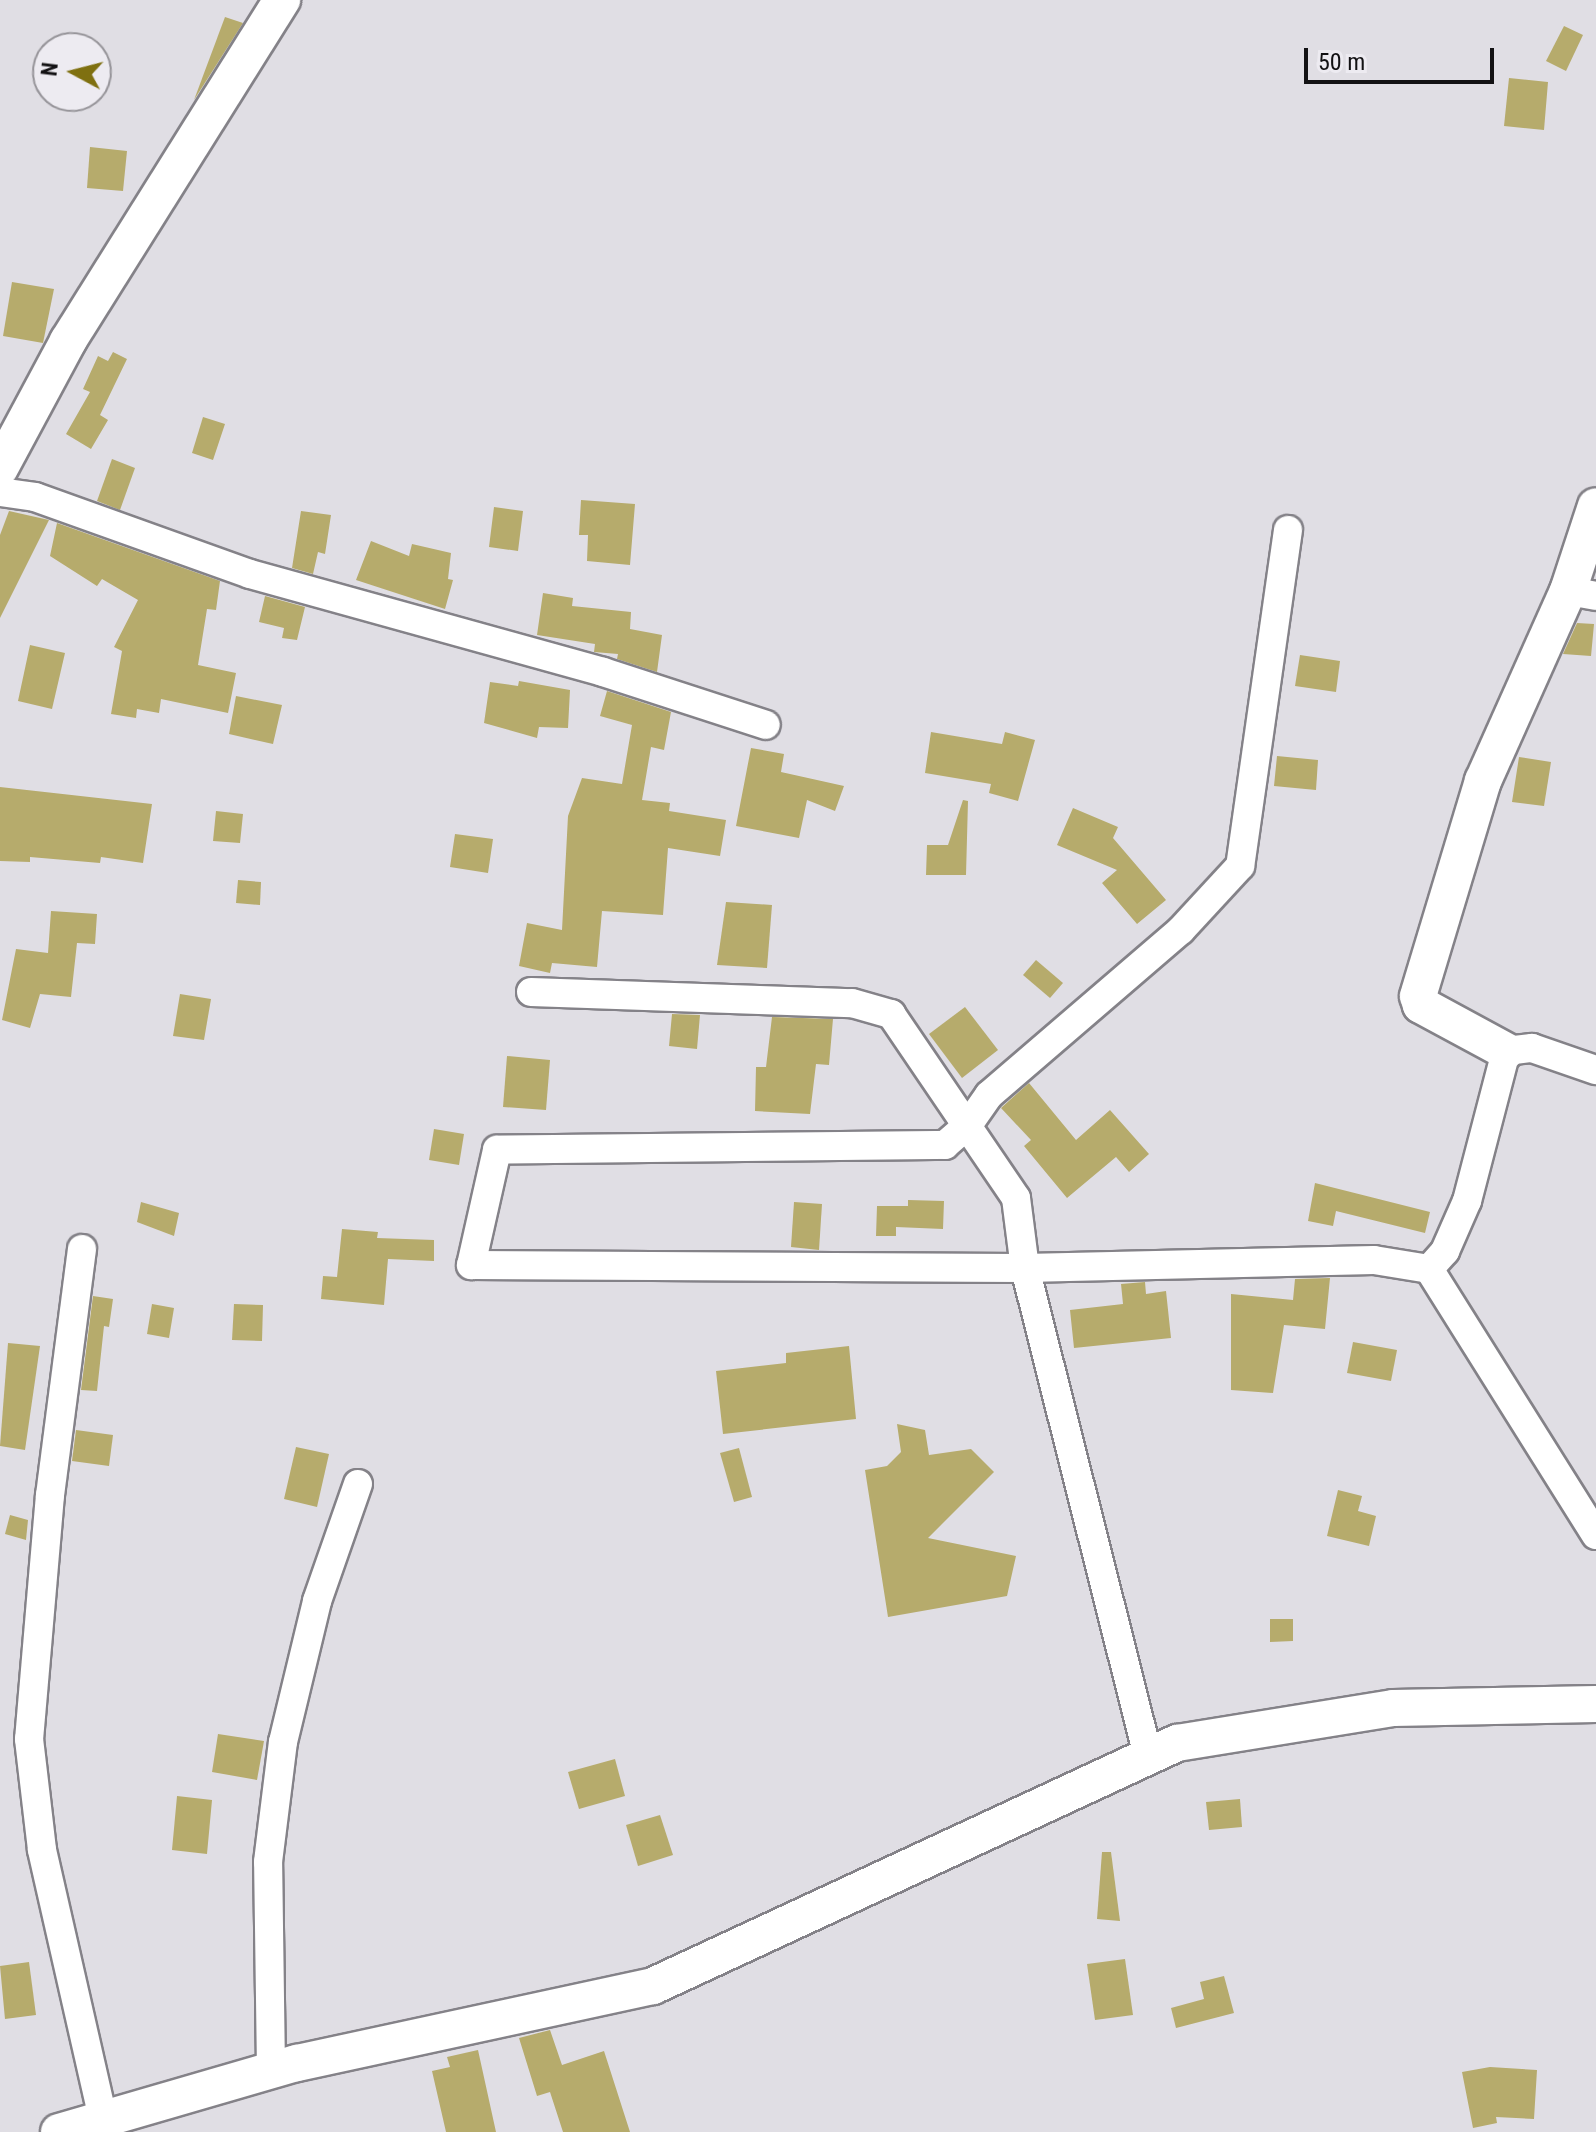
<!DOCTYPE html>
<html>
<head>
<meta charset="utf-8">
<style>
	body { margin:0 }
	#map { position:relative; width:1596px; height:2132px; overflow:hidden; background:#e0dee4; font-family:"Roboto Condensed",sans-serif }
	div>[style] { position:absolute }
	.building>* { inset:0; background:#b6ab6c }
	.roads { filter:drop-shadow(2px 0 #848288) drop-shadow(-2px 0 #848288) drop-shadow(0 2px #848288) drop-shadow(0 -2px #848288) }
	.minor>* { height:28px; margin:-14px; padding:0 14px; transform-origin:14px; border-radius:14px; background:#fff }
	.tertiary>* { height:36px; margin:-18px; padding:0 18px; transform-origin:18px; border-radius:18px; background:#fff }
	span { translate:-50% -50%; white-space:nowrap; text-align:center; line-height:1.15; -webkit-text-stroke:6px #edebf1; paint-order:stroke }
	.north { position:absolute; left:32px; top:32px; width:80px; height:80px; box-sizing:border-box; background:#edebf1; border:2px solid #969499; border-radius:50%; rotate:277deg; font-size:22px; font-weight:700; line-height:32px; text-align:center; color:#131214 }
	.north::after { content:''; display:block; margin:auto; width:28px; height:36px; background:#7f7010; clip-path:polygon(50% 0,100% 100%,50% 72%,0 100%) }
	.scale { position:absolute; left:1304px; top:48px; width:190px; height:36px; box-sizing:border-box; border:4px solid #131214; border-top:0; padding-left:10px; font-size:24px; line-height:28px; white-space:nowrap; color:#131214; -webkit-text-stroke:6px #edebf1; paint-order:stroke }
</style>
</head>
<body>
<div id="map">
	<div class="building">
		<i style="clip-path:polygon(225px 17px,243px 23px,194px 100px)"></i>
		<i style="clip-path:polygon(1564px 26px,1583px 35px,1566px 71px,1546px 61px)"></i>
		<i style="clip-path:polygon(1509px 78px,1548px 82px,1544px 130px,1504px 126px)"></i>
		<i style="clip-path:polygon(90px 147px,127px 151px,123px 191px,87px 188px)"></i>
		<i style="clip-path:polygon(12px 282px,54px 289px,43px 343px,3px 336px)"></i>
		<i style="clip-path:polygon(113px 352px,127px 359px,100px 415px,108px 420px,91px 449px,66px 434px,90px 392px,83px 389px,98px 356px,108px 361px)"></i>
		<i style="clip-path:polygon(203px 417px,225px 424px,213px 460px,192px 453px)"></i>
		<i style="clip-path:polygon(112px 459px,135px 468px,120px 510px,97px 501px)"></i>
		<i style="clip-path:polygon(581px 500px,635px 504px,630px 565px,587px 561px,588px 535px,579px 535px)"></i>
		<i style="clip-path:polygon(494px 507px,523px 511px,518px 551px,489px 547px)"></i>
		<i style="clip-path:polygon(9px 511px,49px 520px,0 618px,0 535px)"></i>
		<i style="clip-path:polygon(301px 511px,331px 515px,325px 554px,318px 552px,313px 574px,292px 568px)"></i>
		<i style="clip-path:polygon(57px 523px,220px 581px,216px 610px,207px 609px,198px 665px,236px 673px,228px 713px,161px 699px,159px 713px,137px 709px,136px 718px,111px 714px,122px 651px,114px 647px,138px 600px,102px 579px,97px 586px,50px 556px)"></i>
		<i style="clip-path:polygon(371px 541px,409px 556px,412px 544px,451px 553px,448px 579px,453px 580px,445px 609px,356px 580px)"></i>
		<i style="clip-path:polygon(543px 593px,573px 598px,572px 606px,631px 612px,630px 629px,662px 635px,657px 672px,617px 659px,618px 654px,594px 652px,595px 644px,537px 635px)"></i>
		<i style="clip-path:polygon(265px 596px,305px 607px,297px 640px,282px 638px,284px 628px,259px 622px)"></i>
		<i style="clip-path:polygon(1577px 623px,1594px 624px,1591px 656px,1563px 654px)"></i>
		<i style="clip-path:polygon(30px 645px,65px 653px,52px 709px,18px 701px)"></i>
		<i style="clip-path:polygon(1300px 655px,1340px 661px,1336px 692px,1295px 686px)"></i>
		<i style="clip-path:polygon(519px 681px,570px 690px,568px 728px,539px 727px,537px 738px,484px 723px,490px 682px,518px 686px)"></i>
		<i style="clip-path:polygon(607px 691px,671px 712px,664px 750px,651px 747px,642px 800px,670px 803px,669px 811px,726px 820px,720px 856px,668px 848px,663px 915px,602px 911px,597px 967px,552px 963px,550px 973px,519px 966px,527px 923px,562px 930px,568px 816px,582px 778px,622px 784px,632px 725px,600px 716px)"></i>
		<i style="clip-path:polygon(236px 696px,282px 705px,273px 744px,229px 734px)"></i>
		<i style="clip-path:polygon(931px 732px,1002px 744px,1005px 732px,1035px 740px,1018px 801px,989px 793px,991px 784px,925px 773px)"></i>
		<i style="clip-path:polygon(751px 748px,784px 754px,781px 772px,844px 786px,835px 811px,807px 800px,799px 838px,736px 826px)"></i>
		<i style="clip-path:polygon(1277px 756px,1318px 760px,1316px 790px,1274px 786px)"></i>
		<i style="clip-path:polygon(1519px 757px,1551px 762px,1544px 806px,1512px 802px)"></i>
		<i style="clip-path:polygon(0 787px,152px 804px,143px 863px,101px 857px,100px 863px,30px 857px,30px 862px,0 861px)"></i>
		<i style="clip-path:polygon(963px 800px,968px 801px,966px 875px,926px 875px,927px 845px,948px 845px)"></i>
		<i style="clip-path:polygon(1073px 808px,1118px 827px,1113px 838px,1166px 900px,1137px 924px,1102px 883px,1117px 870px,1057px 845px)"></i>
		<i style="clip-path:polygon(216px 811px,243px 814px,240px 843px,213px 841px)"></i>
		<i style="clip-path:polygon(455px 834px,493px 839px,488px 873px,450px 867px)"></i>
		<i style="clip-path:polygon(238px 880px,261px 882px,260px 905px,236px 903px)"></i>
		<i style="clip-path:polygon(726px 902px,772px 905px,767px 968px,717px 965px)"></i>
		<i style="clip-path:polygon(51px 911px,97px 914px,95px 944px,77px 943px,71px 997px,40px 994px,30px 1028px,2px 1020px,16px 949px,48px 953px)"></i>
		<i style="clip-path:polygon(1036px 960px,1063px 983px,1050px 998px,1023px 975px)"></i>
		<i style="clip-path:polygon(180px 994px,211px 999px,204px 1040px,173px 1036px)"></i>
		<i style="clip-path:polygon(965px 1007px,998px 1050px,962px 1078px,929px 1034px)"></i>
		<i style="clip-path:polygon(672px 1014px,700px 1015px,697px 1049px,669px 1046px)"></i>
		<i style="clip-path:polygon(772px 1017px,833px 1019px,829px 1065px,816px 1064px,810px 1114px,755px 1111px,756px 1067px,766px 1067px)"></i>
		<i style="clip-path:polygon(507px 1056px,550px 1060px,546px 1110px,503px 1107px)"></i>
		<i style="clip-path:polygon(1029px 1083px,1076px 1140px,1110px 1110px,1149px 1154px,1129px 1172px,1116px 1157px,1067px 1198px,1024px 1146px,1031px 1140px,1001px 1108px)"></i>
		<i style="clip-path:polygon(434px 1129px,464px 1134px,459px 1165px,429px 1160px)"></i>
		<i style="clip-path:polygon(1315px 1183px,1430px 1212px,1425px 1233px,1336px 1211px,1333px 1226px,1308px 1221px)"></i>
		<i style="clip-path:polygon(908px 1200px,944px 1201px,943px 1229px,896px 1227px,896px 1236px,876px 1236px,877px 1206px,908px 1206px)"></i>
		<i style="clip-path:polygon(141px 1202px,179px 1213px,174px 1236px,137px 1222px)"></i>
		<i style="clip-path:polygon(794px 1202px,822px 1204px,819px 1250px,791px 1247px)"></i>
		<i style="clip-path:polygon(342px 1229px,378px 1232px,377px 1238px,434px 1240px,434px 1261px,388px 1259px,384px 1305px,321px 1299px,323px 1276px,337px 1277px)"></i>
		<i style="clip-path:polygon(1330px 1278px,1325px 1329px,1284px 1325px,1273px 1393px,1231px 1390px,1231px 1294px,1293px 1300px,1295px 1279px)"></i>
		<i style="clip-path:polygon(1145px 1282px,1146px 1294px,1166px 1291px,1171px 1338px,1074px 1348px,1070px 1310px,1123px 1304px,1121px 1284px)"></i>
		<i style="clip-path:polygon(93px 1296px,113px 1299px,109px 1327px,104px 1326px,97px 1391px,81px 1390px)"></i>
		<i style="clip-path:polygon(152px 1304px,174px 1308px,169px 1338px,147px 1334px)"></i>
		<i style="clip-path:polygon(234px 1304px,263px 1305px,262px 1341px,232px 1340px)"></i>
		<i style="clip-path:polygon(1353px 1342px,1397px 1350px,1391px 1381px,1347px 1373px)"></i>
		<i style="clip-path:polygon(8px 1343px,40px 1346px,25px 1450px,0 1446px)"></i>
		<i style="clip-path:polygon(849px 1346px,856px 1419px,723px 1434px,716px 1371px,786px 1363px,786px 1353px)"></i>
		<i style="clip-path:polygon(897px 1424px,925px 1430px,929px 1455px,971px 1449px,994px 1472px,928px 1538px,1016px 1556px,1007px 1596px,888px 1617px,865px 1470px,887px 1466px,901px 1452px)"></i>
		<i style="clip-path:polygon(76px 1430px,113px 1435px,109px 1466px,72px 1461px)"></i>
		<i style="clip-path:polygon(296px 1447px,329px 1454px,317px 1507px,284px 1499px)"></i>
		<i style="clip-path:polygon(739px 1448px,752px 1497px,734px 1502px,720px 1453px)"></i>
		<i style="clip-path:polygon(1338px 1490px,1362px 1496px,1358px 1511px,1376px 1516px,1369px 1546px,1327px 1536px)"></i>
		<i style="clip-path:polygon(10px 1515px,28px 1520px,26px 1540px,5px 1534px)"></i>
		<i style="clip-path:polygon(1270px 1619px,1293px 1619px,1293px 1641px,1270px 1642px)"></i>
		<i style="clip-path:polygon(218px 1734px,264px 1741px,257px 1780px,212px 1772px)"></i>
		<i style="clip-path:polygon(615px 1759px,625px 1796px,579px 1809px,568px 1772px)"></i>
		<i style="clip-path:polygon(177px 1796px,212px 1800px,207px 1854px,172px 1850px)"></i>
		<i style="clip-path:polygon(1240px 1799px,1242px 1827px,1209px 1830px,1206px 1802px)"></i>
		<i style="clip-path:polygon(660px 1815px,673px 1855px,638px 1866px,626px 1825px)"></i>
		<i style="clip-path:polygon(1102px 1852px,1111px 1852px,1120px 1921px,1097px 1919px)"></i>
		<i style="clip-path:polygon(1125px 1959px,1133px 2015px,1095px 2020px,1087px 1964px)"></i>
		<i style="clip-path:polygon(29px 1962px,36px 2015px,5px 2019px,0 1966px)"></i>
		<i style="clip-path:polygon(1224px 1976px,1234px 2013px,1176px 2028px,1171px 2008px,1204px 1999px,1200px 1982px)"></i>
		<i style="clip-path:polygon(550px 2030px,562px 2065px,604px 2051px,630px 2132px,563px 2132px,550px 2092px,537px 2096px,519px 2038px)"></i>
		<i style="clip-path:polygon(478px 2050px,496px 2132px,446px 2132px,432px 2071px,450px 2067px,447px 2057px)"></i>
		<i style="clip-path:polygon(1490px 2067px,1537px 2070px,1534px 2119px,1496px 2117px,1497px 2123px,1473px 2128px,1462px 2072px)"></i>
	</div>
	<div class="roads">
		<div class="minor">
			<i style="left:0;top:492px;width:35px;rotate:8deg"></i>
			<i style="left:35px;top:497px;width:228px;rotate:19.7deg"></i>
			<i style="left:250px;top:574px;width:366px;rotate:15.5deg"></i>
			<i style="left:603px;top:672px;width:171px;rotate:18deg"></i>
			<i style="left:1288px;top:530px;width:339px;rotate:98.1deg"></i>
			<i style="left:1240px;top:866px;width:87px;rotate:132.7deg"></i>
			<i style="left:1181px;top:930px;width:253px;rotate:139.3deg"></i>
			<i style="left:989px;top:1095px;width:35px;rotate:125deg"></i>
			<i style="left:969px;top:1124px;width:32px;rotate:139deg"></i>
			<i style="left:945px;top:1145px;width:448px;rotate:179.4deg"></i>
			<i style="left:497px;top:1150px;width:118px;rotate:102.7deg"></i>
			<i style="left:471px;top:1265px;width:554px;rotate:0.31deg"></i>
			<i style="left:1025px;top:1268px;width:349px;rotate:-1.3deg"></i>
			<i style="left:1374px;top:1260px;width:56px;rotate:9.3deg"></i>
			<i style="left:1429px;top:1269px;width:314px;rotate:57.9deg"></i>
			<i style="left:1568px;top:591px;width:28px;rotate:10deg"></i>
			<i style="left:531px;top:992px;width:321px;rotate:2deg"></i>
			<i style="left:852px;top:1003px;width:41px;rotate:15.8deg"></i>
			<i style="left:891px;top:1014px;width:222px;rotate:55.8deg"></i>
			<i style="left:1016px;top:1198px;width:71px;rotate:82.7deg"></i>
			<i style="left:1025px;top:1268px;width:503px;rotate:75.85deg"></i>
			<i style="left:82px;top:1249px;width:248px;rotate:97.4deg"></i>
			<i style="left:50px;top:1495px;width:245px;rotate:94.9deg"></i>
			<i style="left:29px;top:1739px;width:112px;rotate:83.3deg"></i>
			<i style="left:42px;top:1850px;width:276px;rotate:77.2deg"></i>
			<i style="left:1429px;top:1269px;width:24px;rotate:-48deg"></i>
			<i style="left:1445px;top:1251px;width:55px;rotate:-66.3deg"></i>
			<i style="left:1467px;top:1201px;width:155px;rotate:-75.4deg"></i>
			<i style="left:1506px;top:1051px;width:26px;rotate:-7deg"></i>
			<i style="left:1532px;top:1048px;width:68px;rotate:19deg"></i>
			<i style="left:271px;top:2070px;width:208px;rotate:-90.8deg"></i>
			<i style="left:268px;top:1862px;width:121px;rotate:-82.9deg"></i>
			<i style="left:283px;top:1742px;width:145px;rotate:-76.4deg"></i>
			<i style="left:317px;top:1601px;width:124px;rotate:-70.7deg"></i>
		</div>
		<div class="tertiary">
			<i style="left:0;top:468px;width:144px;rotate:-61.8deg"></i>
			<i style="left:68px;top:341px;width:403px;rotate:-57.9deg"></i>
			<i style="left:1506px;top:1051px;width:97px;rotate:-151.6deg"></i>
			<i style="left:1421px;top:1005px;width:9px;rotate:-108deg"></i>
			<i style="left:1418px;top:996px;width:225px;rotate:-73.2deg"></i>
			<i style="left:1483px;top:781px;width:208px;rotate:-65.9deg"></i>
			<i style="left:1568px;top:591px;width:89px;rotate:-71.8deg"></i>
			<i style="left:59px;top:2132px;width:248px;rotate:-16.2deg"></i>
			<i style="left:297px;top:2063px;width:364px;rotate:-12.2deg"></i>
			<i style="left:653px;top:1986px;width:578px;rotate:-24.88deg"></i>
			<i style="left:1177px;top:1743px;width:219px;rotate:-9.2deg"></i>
			<i style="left:1393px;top:1708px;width:203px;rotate:-1.1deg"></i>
		</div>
	</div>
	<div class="north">N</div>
	<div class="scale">50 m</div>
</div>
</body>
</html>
